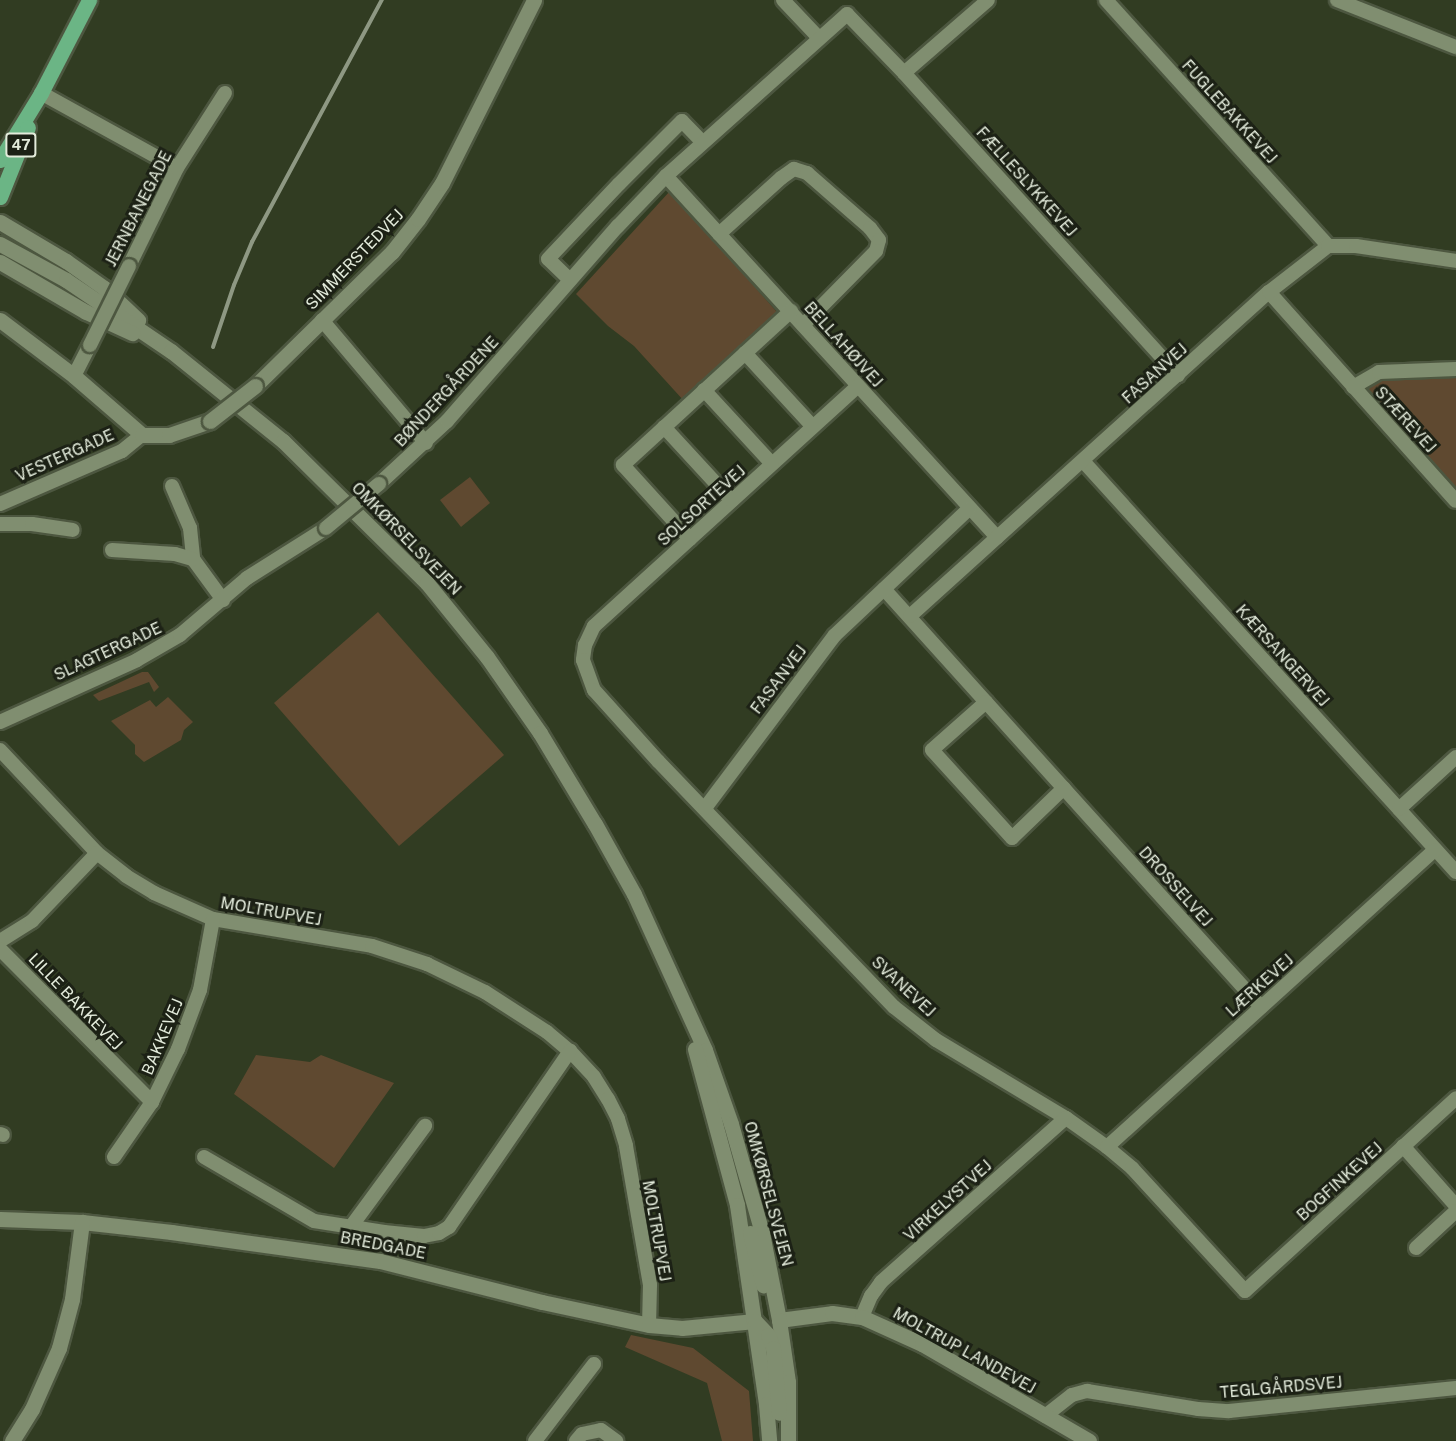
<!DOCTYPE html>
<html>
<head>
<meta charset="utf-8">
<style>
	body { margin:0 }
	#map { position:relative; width:1456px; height:1441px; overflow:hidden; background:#313c22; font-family:"Public Sans",sans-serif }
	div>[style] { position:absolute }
	.green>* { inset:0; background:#5f4930 }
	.roads { filter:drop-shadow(2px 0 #4d5740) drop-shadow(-2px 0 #4d5740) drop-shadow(0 2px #4d5740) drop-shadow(0 -2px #4d5740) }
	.minor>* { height:14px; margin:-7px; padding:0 7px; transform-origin:7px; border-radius:7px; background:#808e70 }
	.tertiary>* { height:15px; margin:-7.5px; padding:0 7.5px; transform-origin:7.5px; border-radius:7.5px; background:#808e70 }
	.secondary>* { height:15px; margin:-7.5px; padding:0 7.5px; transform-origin:7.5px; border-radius:7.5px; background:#808e70 }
	.primary>* { height:15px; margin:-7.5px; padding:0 7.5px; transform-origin:7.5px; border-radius:7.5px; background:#6bb585 }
	.rail>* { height:4px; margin:-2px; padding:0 2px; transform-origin:2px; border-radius:2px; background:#8e9883 }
	.bridges { filter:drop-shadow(2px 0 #4d5740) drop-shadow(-2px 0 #4d5740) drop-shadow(0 2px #4d5740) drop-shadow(0 -2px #4d5740) }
	.minor-bridge>* { height:14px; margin:-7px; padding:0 7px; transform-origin:7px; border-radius:7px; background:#808e70 }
	.tertiary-bridge>* { height:15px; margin:-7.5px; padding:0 7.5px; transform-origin:7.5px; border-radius:7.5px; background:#808e70 }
	span { translate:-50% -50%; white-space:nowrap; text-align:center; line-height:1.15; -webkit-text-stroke:6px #1c2115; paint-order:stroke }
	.shield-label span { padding:2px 4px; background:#1c2115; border:2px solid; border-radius:4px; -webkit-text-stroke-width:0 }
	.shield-label { font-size:15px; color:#e3ebdb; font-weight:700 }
	.street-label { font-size:16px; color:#e3ebdb }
</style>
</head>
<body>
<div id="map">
	<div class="green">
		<i style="clip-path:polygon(670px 191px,777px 312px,684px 401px,634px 346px,608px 326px,576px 294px)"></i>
		<i style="clip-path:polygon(1456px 373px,1456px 492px,1365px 392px,1380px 377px)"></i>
		<i style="clip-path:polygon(470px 477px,490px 503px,461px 527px,440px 500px)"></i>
		<i style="clip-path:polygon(378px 612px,504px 755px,399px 846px,274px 703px)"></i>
		<i style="clip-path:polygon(142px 672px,148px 672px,159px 687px,154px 692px,149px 682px,99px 701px,93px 695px)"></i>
		<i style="clip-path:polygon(168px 697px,193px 722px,184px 730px,181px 740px,144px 762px,135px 754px,135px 745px,111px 721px,150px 700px,156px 707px)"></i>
		<i style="clip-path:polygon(256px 1055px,310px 1062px,321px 1055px,394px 1083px,334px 1168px,234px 1094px)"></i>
		<i style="clip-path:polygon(631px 1335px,693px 1348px,749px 1391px,753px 1441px,722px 1441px,707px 1383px,625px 1347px)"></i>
	</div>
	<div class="roads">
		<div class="minor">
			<i style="left:783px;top:0;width:51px;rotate:46.6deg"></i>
			<i style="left:1106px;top:0;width:331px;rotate:47.9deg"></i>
			<i style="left:1337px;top:0;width:128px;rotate:21.6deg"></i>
			<i style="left:904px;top:73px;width:111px;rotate:-41deg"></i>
			<i style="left:41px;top:93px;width:155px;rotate:28.9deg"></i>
			<i style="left:666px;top:176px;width:490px;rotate:47.5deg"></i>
			<i style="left:719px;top:234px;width:84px;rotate:-42.1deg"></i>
			<i style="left:781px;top:178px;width:16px;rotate:-35deg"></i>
			<i style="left:794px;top:169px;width:14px;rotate:17deg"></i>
			<i style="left:807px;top:173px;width:84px;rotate:41.1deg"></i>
			<i style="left:870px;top:228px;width:15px;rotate:53deg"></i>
			<i style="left:879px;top:240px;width:11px;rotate:105deg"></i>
			<i style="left:876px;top:251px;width:104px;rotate:134.6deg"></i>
			<i style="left:129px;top:266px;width:109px;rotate:-63.9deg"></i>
			<i style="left:177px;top:168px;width:89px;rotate:-57.4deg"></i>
			<i style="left:570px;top:280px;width:30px;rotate:-136deg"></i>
			<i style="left:548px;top:259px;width:103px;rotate:-46.6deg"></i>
			<i style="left:619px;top:184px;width:89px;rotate:-45deg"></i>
			<i style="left:682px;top:121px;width:28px;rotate:46deg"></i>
			<i style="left:1269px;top:292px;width:280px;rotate:48.2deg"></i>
			<i style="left:322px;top:320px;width:161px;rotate:49.8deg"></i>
			<i style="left:745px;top:353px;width:100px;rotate:47.4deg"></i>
			<i style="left:74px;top:376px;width:35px;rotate:-63deg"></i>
			<i style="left:858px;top:386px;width:357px;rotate:137.7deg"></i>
			<i style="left:594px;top:626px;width:21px;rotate:115deg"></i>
			<i style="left:585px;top:645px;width:15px;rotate:98deg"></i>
			<i style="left:583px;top:660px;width:32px;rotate:70deg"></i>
			<i style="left:594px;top:690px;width:96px;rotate:48deg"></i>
			<i style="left:658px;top:761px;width:341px;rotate:46.2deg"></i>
			<i style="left:894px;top:1007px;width:53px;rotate:38.2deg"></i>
			<i style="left:936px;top:1040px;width:152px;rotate:31deg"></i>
			<i style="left:1066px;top:1118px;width:50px;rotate:35.3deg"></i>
			<i style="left:1107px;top:1147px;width:33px;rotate:40deg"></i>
			<i style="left:1132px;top:1168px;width:167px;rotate:47.4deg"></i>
			<i style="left:1245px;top:1291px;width:286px;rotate:-42.4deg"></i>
			<i style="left:1353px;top:387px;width:30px;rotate:-30deg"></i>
			<i style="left:1379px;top:372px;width:77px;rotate:-2.2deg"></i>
			<i style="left:704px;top:390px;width:100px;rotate:47.4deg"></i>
			<i style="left:664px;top:427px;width:100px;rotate:47.4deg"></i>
			<i style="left:1083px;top:461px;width:555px;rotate:47.77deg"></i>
			<i style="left:379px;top:484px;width:93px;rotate:-42.8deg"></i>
			<i style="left:447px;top:421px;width:259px;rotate:-48.8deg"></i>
			<i style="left:618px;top:226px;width:69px;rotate:-46.2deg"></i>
			<i style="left:666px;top:176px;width:243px;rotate:-41.8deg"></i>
			<i style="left:847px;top:14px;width:82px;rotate:46deg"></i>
			<i style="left:904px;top:73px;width:408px;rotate:47.8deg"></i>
			<i style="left:172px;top:486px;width:46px;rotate:66.8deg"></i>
			<i style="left:190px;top:528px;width:31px;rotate:84deg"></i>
			<i style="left:193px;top:559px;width:51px;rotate:53.8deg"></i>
			<i style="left:0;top:504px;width:133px;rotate:-23.5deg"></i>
			<i style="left:122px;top:451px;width:26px;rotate:-39deg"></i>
			<i style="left:0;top:524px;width:32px"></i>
			<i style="left:32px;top:524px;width:41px;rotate:8.3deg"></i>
			<i style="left:690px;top:539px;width:100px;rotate:-132.2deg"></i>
			<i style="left:623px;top:465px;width:228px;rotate:-42.5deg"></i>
			<i style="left:112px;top:550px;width:63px;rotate:3.6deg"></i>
			<i style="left:175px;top:554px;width:19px;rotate:16deg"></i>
			<i style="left:884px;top:589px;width:563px;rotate:47.95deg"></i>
			<i style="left:910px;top:616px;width:484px;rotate:-42.1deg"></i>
			<i style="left:1269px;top:292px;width:75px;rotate:-37.9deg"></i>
			<i style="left:1328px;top:246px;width:28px"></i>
			<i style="left:1356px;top:246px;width:101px;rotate:8.5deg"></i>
			<i style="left:986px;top:702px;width:72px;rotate:138.4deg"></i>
			<i style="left:932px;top:750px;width:119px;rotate:47.7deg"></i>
			<i style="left:1012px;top:838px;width:72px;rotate:-43.9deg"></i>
			<i style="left:0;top:722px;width:150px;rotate:-24.3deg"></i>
			<i style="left:137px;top:660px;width:50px;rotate:-30.2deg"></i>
			<i style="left:180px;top:635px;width:88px;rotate:-40.4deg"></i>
			<i style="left:247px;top:578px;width:93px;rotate:-32.3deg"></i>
			<i style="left:0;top:750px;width:141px;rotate:46.7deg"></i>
			<i style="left:97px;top:853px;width:37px;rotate:38deg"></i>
			<i style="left:126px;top:876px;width:33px;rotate:31deg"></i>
			<i style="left:154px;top:893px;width:64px;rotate:23.8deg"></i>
			<i style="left:213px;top:919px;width:161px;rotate:9.6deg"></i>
			<i style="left:372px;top:946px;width:58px;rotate:18.1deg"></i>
			<i style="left:427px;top:964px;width:64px;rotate:25.8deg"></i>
			<i style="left:485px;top:992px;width:74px;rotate:32.8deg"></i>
			<i style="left:547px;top:1032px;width:30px;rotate:40deg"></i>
			<i style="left:570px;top:1051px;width:35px;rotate:47deg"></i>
			<i style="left:594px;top:1077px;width:26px;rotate:58deg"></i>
			<i style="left:608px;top:1099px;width:22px;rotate:63deg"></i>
			<i style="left:618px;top:1119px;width:28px;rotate:73deg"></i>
			<i style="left:626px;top:1146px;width:141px;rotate:80.2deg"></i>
			<i style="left:650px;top:1285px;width:40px;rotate:91.4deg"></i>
			<i style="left:705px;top:808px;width:216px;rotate:-53.1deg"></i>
			<i style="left:835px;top:635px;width:185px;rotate:-43.3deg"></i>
			<i style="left:1399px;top:809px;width:77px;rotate:-42.4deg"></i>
			<i style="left:0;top:941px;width:38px;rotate:-32deg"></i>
			<i style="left:32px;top:921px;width:94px;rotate:-46.3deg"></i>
			<i style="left:0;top:949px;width:216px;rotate:45.2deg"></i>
			<i style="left:0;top:1134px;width:3px;rotate:18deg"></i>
			<i style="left:1403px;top:1146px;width:80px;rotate:48.5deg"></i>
			<i style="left:1107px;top:1147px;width:442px;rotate:-42.2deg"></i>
			<i style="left:114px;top:1157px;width:67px;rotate:-55.4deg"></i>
			<i style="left:152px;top:1102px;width:59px;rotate:-63.9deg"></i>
			<i style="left:178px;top:1049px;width:63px;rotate:-69.6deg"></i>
			<i style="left:200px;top:990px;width:72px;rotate:-79.6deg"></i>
			<i style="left:204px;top:1157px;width:127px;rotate:30.2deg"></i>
			<i style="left:314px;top:1221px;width:71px;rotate:8.9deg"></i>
			<i style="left:384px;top:1232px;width:40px;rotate:5.7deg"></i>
			<i style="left:424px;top:1236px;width:15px;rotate:-11deg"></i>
			<i style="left:439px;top:1233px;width:12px;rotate:-31deg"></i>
			<i style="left:449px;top:1227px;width:214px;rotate:-55.5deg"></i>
			<i style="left:350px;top:1228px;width:127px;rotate:-53.7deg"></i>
			<i style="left:1416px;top:1248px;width:54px;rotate:-42.8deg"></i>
			<i style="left:862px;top:1317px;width:23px;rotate:-67deg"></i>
			<i style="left:871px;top:1296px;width:17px;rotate:-54deg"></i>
			<i style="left:881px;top:1282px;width:247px;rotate:-41.6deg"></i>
			<i style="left:1045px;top:1416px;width:34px;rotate:-38deg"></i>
			<i style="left:1072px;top:1395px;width:16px;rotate:-15deg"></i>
			<i style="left:1087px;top:1391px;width:112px;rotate:9.2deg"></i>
			<i style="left:1198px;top:1409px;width:31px;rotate:4deg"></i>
			<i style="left:1229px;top:1411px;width:228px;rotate:-5.8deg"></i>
			<i style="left:535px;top:1441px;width:97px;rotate:-52.5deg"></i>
			<i style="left:576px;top:1441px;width:9px;rotate:-49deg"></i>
			<i style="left:582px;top:1434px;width:19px;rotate:-12deg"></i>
			<i style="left:601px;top:1430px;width:19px;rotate:36deg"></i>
		</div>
		<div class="tertiary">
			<i style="left:0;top:320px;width:93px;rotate:37.1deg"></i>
			<i style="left:74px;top:376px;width:90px;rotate:40.9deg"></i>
			<i style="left:142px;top:435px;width:27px"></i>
			<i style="left:169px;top:435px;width:43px;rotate:-18.9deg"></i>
			<i style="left:255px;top:386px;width:192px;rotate:-44.4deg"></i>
			<i style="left:392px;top:252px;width:42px;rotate:-51.8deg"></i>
			<i style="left:418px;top:219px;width:43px;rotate:-56.3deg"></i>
			<i style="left:442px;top:183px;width:205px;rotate:-63.3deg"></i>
			<i style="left:0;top:1219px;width:82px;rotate:2.1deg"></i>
			<i style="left:82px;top:1222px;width:90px;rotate:6.4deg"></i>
			<i style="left:171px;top:1232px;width:211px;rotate:7.9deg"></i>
			<i style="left:380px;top:1261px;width:167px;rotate:14.2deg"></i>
			<i style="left:542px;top:1302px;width:109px;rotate:12.1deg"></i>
			<i style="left:649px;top:1325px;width:33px;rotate:5deg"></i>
			<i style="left:682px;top:1328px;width:73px;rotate:-5.5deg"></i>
			<i style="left:779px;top:1320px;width:53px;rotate:-7.5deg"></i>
			<i style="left:832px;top:1313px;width:30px;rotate:8deg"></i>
			<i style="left:862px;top:1317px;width:66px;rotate:24.2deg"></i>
			<i style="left:922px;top:1344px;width:193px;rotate:30.1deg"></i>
			<i style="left:12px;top:1441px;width:38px;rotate:-58deg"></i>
			<i style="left:32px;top:1409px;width:67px;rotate:-66.1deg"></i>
			<i style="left:59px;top:1348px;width:51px;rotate:-75.1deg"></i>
			<i style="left:72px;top:1299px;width:78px;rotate:-82.6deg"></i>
		</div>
		<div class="secondary">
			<i style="left:0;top:222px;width:77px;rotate:30.6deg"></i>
			<i style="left:66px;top:261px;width:47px;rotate:35.4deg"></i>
			<i style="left:104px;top:288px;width:47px;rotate:43.3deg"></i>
			<i style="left:0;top:244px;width:75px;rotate:28.6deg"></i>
			<i style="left:66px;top:280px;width:127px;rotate:34.1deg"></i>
			<i style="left:171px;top:351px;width:144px;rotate:38.8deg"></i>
			<i style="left:283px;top:441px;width:202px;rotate:44.6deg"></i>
			<i style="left:427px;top:583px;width:95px;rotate:51deg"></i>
			<i style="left:487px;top:657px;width:93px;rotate:55.1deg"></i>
			<i style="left:540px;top:733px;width:106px;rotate:58.9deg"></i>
			<i style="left:595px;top:824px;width:80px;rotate:60.9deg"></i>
			<i style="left:634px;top:894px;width:171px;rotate:65.5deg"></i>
			<i style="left:705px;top:1050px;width:78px;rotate:70.6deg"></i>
			<i style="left:731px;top:1124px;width:113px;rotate:74.1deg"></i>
			<i style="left:762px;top:1233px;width:89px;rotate:78.9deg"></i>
			<i style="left:779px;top:1320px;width:63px;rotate:81.7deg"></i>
			<i style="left:788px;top:1382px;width:59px;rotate:90deg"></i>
			<i style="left:0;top:262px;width:99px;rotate:30.2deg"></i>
			<i style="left:86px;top:312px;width:51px;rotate:24.5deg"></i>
			<i style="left:695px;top:1049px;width:162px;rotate:74.9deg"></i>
			<i style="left:737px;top:1205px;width:201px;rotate:81.7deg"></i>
			<i style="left:766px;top:1404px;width:37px;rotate:85deg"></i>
			<i style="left:750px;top:1233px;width:54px;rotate:76deg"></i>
			<i style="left:755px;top:1321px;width:19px;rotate:47deg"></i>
			<i style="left:768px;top:1335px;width:14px;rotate:69deg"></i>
			<i style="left:773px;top:1348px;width:65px;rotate:84.7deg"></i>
		</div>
		<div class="primary">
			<i style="left:0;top:160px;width:79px;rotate:-58.5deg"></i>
			<i style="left:41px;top:93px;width:105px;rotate:-62.7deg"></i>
			<i style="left:0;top:197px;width:75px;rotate:-68.2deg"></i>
		</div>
	</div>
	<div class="rail">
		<i style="left:213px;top:347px;width:65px;rotate:-71.3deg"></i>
		<i style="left:234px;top:285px;width:47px;rotate:-67.3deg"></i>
		<i style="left:252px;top:242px;width:275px;rotate:-61.8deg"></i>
	</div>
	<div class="bridges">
		<div class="minor-bridge">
			<i style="left:90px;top:345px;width:88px;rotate:-63.7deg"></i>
			<i style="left:326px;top:528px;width:69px;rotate:-39.7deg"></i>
		</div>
		<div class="tertiary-bridge">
			<i style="left:210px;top:421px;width:57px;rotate:-37.9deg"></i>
		</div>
	</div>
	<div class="shield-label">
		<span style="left:21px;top:145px">47</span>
	</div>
	<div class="street-label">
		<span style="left:1229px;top:112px;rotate:48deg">FUGLEBAKKEVEJ</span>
		<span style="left:1026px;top:182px;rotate:48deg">FÆLLESLYKKEVEJ</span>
		<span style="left:139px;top:209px;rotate:-63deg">JERNBANEGADE</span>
		<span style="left:355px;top:260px;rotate:-46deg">SIMMERSTEDVEJ</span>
		<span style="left:843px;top:345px;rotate:48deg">BELLAHØJVEJ</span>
		<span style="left:1155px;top:374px;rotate:-42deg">FASANVEJ</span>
		<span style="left:447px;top:392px;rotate:-47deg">BØNDERGÅRDENE</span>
		<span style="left:1405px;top:420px;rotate:48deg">STÆREVEJ</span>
		<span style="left:65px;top:456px;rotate:-24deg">VESTERGADE</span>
		<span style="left:702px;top:506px;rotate:-42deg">SOLSORTEVEJ</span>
		<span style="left:406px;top:539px;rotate:46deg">OMKØRSELSVEJEN</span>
		<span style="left:108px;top:652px;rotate:-25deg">SLAGTERGADE</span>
		<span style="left:1282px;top:656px;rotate:48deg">KÆRSANGERVEJ</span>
		<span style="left:779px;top:680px;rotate:-53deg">FASANVEJ</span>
		<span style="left:1175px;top:887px;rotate:48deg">DROSSELVEJ</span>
		<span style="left:271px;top:912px;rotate:10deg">MOLTRUPVEJ</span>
		<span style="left:1260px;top:986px;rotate:-42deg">LÆRKEVEJ</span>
		<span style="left:903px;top:987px;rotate:43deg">SVANEVEJ</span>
		<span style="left:75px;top:1002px;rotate:46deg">LILLE BAKKEVEJ</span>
		<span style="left:163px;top:1037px;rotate:-67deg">BAKKEVEJ</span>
		<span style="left:1340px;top:1182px;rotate:-42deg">BOGFINKEVEJ</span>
		<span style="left:768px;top:1194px;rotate:75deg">OMKØRSELSVEJEN</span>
		<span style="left:948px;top:1201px;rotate:-42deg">VIRKELYSTVEJ</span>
		<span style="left:656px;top:1231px;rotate:80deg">MOLTRUPVEJ</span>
		<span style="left:383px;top:1246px;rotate:11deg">BREDGADE</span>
		<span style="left:964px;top:1351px;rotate:29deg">MOLTRUP LANDEVEJ</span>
		<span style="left:1281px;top:1388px;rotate:-5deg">TEGLGÅRDSVEJ</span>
	</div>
</div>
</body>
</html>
